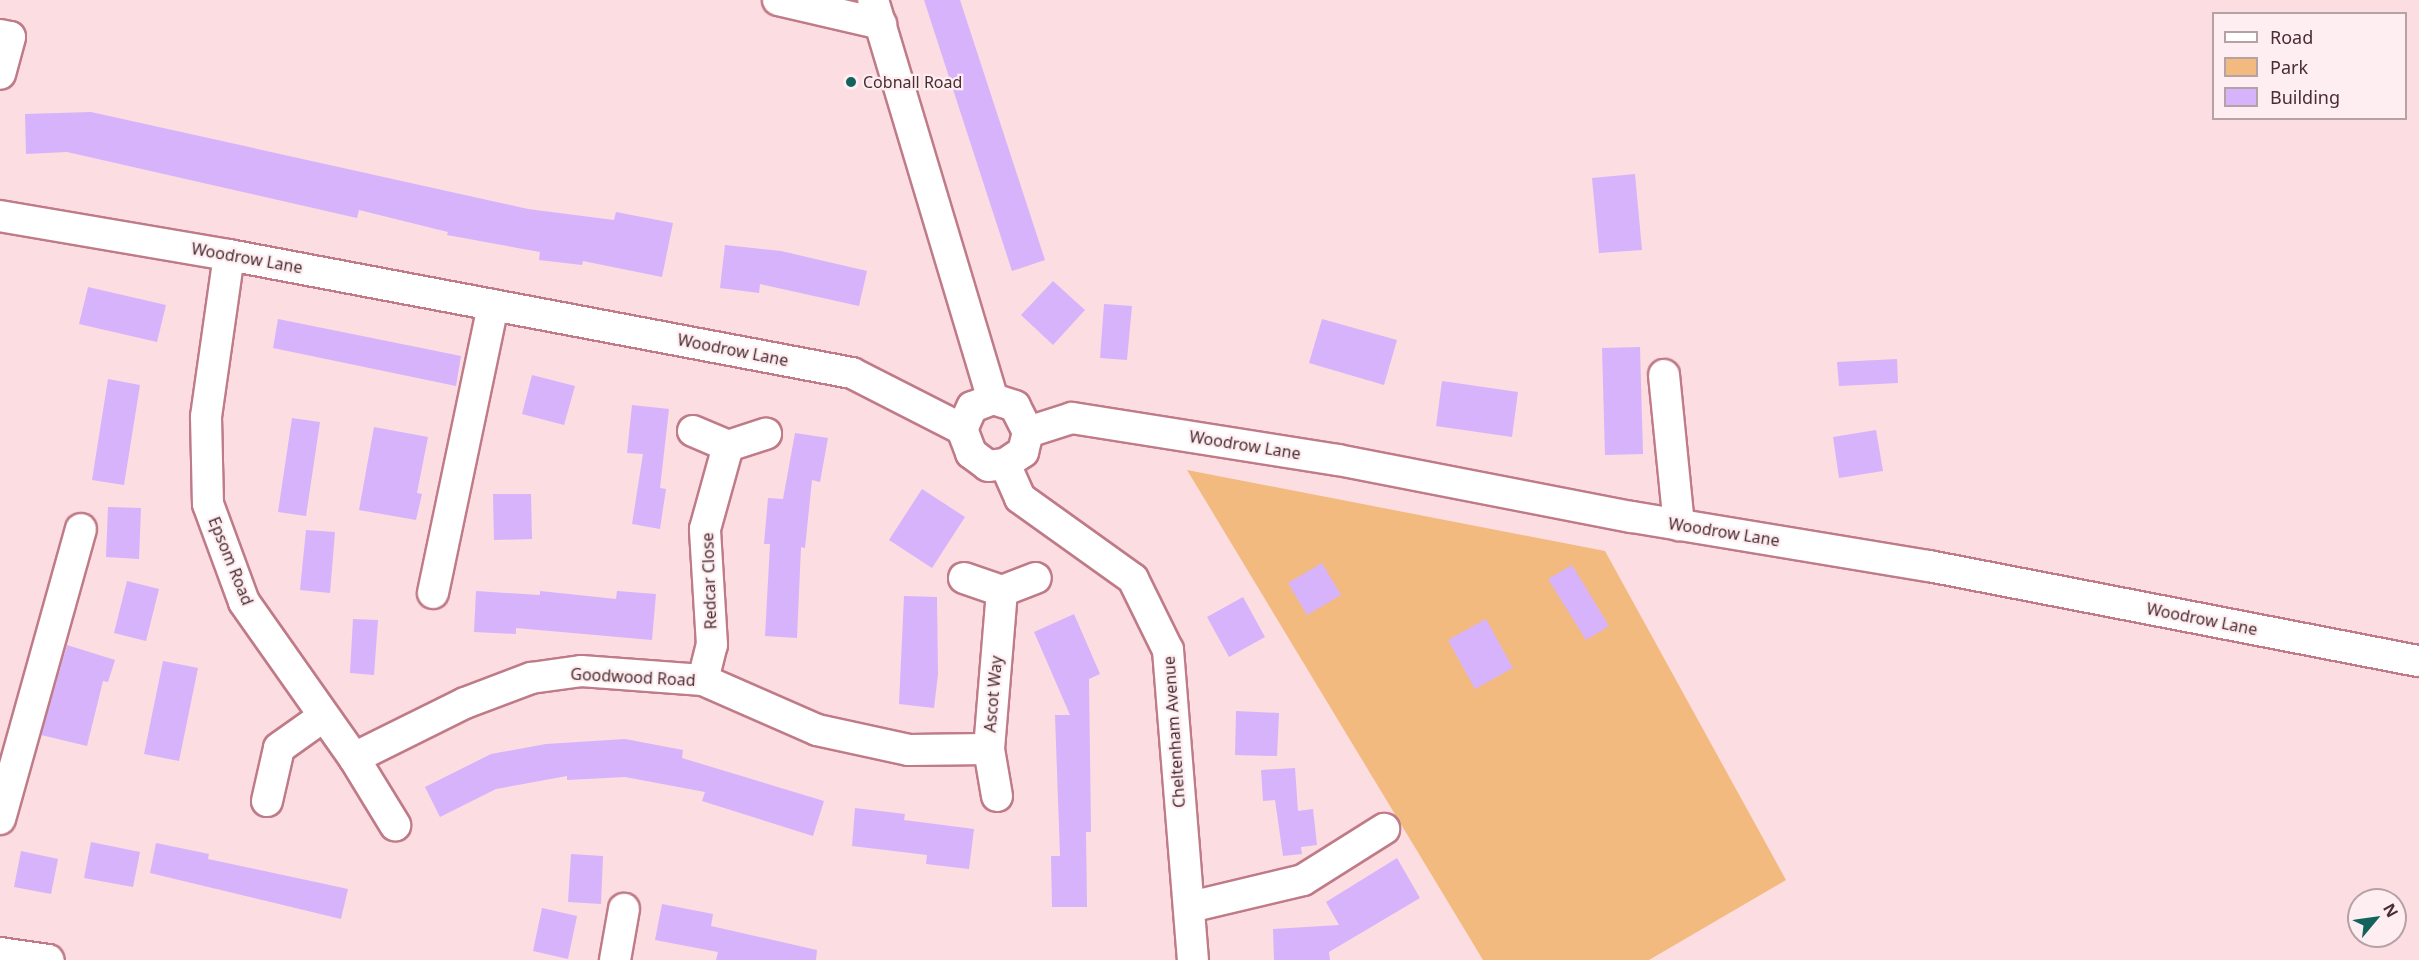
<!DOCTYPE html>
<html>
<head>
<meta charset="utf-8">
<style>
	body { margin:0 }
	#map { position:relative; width:2419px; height:960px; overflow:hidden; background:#fcdde1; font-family:"Noto Sans",sans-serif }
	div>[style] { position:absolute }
	.green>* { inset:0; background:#f3ba7f }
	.building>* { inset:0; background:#d7b3fb }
	.roads { filter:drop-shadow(2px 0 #bf7b88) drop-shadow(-2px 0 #bf7b88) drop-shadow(0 2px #bf7b88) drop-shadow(0 -2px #bf7b88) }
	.minor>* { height:30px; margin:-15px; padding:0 15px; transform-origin:15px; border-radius:15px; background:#fff }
	.dots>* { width:16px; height:16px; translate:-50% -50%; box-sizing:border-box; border:3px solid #feeef1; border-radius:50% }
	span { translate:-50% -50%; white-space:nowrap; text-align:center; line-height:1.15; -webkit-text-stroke:4.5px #feeef1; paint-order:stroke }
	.poi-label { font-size:16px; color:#4a2d32 }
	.left { translate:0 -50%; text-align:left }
	.street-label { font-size:16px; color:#4a2d32 }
	.legend { position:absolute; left:2212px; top:12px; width:195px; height:108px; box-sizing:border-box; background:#feeef1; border:2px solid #b6a1a5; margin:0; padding:8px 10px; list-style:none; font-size:18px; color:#4a2d32 }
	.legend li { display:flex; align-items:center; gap:12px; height:30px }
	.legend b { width:30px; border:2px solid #b6a1a5 }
	.north { position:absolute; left:2347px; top:888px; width:60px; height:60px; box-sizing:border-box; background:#feeef1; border:2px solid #b6a1a5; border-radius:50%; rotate:61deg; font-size:16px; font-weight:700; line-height:24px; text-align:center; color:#4a2d32 }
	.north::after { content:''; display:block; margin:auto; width:21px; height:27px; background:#14625c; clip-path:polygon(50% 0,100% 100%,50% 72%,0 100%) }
</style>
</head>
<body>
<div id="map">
	<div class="green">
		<i style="clip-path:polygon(1187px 470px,1605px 551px,1786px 880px,1649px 960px,1483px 960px)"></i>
	</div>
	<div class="building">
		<i style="clip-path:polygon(924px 0,960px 0,1045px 260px,1012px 271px)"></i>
		<i style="clip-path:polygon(91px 112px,528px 209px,614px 220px,616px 212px,673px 223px,662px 277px,583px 261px,582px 265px,539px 260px,540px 252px,447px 235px,448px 232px,359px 210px,357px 218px,67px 152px,26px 154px,25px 114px)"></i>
		<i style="clip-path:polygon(1635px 174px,1642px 250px,1599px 253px,1592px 178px)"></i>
		<i style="clip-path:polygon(725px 245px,781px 251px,867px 271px,859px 306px,760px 284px,759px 293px,720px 288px)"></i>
		<i style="clip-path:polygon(1053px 281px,1085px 310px,1053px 345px,1021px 315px)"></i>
		<i style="clip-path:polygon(88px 287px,166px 305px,157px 342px,79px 324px)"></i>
		<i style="clip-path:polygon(1104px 304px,1132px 306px,1127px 360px,1100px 358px)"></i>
		<i style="clip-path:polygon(278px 319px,461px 356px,456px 386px,273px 348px)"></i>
		<i style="clip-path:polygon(1322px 319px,1397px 340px,1384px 385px,1309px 363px)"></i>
		<i style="clip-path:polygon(1640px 347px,1643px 454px,1605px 455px,1602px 348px)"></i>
		<i style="clip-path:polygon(1897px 359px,1898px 383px,1839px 386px,1837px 362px)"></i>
		<i style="clip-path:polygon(532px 375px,575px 386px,564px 425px,522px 414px)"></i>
		<i style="clip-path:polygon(108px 379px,140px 385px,124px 485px,92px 480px)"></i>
		<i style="clip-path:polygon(1442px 381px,1518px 392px,1512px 437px,1436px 426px)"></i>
		<i style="clip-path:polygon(632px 405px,669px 409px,660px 488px,666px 489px,660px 529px,632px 524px,643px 454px,627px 453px)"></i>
		<i style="clip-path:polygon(292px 418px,320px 422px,306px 516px,278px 512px)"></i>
		<i style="clip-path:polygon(374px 427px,428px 437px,417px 493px,422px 494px,416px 520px,359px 510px)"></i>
		<i style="clip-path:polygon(1876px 430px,1883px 471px,1839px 478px,1833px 437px)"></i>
		<i style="clip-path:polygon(795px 433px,828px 438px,820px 482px,812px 480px,805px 548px,801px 547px,797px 638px,765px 636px,770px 544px,764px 544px,768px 498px,783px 499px)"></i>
		<i style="clip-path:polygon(922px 489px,965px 517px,932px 568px,889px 540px)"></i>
		<i style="clip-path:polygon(493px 494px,531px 494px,532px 539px,494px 540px)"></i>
		<i style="clip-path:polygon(108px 507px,141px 508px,139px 559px,106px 557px)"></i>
		<i style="clip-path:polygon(306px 530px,335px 532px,330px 593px,300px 590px)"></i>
		<i style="clip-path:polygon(1322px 563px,1341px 595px,1307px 615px,1288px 583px)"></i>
		<i style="clip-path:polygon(1572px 565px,1609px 626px,1586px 640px,1548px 579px)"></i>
		<i style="clip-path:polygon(127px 581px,159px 589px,146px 641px,114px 633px)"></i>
		<i style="clip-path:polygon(476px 591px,540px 595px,540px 591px,616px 599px,617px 591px,656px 594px,652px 640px,516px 628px,516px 634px,474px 632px)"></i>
		<i style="clip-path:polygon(904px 596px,937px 597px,938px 674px,934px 708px,899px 704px)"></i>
		<i style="clip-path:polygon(1243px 597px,1265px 637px,1229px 657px,1207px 617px)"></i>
		<i style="clip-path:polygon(1074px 614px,1100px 674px,1089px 679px,1091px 832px,1086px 832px,1087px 907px,1052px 907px,1051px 856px,1060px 856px,1055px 715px,1070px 715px,1034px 632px)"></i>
		<i style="clip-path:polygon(353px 619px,378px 620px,374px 675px,350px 673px)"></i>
		<i style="clip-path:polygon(1486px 619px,1513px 668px,1475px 689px,1448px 640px)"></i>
		<i style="clip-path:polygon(67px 645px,115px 660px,108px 682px,103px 681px,87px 746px,41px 735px)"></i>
		<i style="clip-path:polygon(163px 661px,198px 668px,179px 761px,144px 754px)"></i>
		<i style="clip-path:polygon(1236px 711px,1279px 713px,1277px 756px,1235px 755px)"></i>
		<i style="clip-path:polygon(625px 739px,683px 750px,682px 758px,824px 801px,813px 836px,702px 801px,705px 792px,625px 777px,567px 780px,567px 776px,496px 789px,440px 817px,425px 787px,491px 754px,546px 744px)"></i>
		<i style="clip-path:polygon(1295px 768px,1298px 811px,1313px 809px,1317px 845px,1301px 847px,1302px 854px,1283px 856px,1275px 800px,1263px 801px,1261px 770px)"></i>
		<i style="clip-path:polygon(855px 808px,905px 814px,904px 820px,974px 829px,969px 869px,926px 864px,927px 855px,852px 846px)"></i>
		<i style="clip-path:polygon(91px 842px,140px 852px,133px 887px,84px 878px)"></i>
		<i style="clip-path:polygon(156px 843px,209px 854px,208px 859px,348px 889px,341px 919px,150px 873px)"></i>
		<i style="clip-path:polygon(21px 851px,58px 859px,51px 894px,14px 887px)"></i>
		<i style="clip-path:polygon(571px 854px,603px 856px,601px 904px,568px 902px)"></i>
		<i style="clip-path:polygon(1397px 858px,1420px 898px,1329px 952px,1330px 960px,1274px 960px,1273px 929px,1339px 925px,1326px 902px)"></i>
		<i style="clip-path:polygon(662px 904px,713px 914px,711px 926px,817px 950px,816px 960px,716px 960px,718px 952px,655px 940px)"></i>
		<i style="clip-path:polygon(542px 908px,577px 916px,568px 959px,533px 951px)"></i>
	</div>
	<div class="roads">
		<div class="minor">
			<i style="left:778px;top:0;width:106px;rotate:13.1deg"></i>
			<i style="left:873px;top:0;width:417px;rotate:73.3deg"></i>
			<i style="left:0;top:35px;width:10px;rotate:11deg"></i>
			<i style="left:10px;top:37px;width:38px;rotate:105deg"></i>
			<i style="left:0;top:216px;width:232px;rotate:9.7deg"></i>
			<i style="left:229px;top:255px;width:634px;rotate:10.73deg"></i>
			<i style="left:852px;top:373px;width:123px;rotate:27deg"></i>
			<i style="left:962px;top:429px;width:26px;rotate:69deg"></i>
			<i style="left:971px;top:453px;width:21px;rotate:37deg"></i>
			<i style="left:988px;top:466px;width:17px;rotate:-7deg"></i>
			<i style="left:1005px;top:464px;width:22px;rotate:-34deg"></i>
			<i style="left:1023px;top:452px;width:21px;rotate:-76deg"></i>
			<i style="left:1028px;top:432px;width:29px;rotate:-117deg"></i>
			<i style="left:1015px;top:406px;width:23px;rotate:-162deg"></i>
			<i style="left:993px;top:399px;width:22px;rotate:159deg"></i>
			<i style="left:972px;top:407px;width:24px;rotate:114deg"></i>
			<i style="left:229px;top:255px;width:164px;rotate:98.1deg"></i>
			<i style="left:206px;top:417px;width:87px;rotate:88.7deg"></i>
			<i style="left:208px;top:504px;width:104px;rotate:69.8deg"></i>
			<i style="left:244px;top:602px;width:191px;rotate:54.8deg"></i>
			<i style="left:354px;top:758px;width:79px;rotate:58.5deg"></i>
			<i style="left:1664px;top:375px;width:151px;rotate:84.3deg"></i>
			<i style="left:693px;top:431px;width:38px;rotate:23deg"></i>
			<i style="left:728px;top:446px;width:40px;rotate:-18deg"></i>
			<i style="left:1028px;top:432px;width:46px;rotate:-17.7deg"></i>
			<i style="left:1072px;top:418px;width:269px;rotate:9deg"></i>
			<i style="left:1338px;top:460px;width:299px;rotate:11deg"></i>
			<i style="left:1632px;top:517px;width:301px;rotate:9.4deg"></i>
			<i style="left:1929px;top:566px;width:499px;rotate:11deg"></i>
			<i style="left:1005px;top:464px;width:37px;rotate:66deg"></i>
			<i style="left:1020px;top:498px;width:139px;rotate:35.6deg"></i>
			<i style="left:1133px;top:579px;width:79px;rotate:63.8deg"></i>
			<i style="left:1168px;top:650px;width:311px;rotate:85.4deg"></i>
			<i style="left:964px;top:578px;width:40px;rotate:18.9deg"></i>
			<i style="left:1002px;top:591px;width:36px;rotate:-21deg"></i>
			<i style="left:433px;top:593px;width:294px;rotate:-78.2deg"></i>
			<i style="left:703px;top:680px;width:36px;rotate:-76deg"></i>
			<i style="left:712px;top:645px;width:116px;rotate:-93.5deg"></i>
			<i style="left:705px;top:529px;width:86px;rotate:-74.5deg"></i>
			<i style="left:354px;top:758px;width:124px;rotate:-26.4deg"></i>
			<i style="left:465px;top:703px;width:71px;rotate:-20.7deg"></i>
			<i style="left:531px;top:678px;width:50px;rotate:-8deg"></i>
			<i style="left:581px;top:671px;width:122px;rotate:4.2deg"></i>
			<i style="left:703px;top:680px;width:124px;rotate:23.7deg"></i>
			<i style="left:817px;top:730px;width:94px;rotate:12.3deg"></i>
			<i style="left:909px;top:750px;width:80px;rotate:-0.7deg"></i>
			<i style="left:997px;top:796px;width:48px;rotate:-99.7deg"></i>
			<i style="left:989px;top:749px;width:159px;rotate:-85.3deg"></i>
			<i style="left:267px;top:801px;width:54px;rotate:-77.2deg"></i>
			<i style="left:279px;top:748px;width:55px;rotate:-35.4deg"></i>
			<i style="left:0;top:819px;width:301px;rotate:-74.4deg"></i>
			<i style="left:1190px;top:907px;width:116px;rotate:-13.4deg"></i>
			<i style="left:1303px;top:880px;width:96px;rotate:-32.2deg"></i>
			<i style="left:0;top:953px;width:49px;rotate:8.3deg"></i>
			<i style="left:615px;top:960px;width:52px;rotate:-80deg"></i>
		</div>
	</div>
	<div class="dots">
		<i style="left:851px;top:82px;background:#14625c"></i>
	</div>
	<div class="poi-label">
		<span class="left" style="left:863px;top:82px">Cobnall Road</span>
	</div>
	<div class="street-label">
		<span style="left:247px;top:258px;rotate:10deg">Woodrow Lane</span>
		<span style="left:733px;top:350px;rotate:11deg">Woodrow Lane</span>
		<span style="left:1245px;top:445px;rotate:9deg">Woodrow Lane</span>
		<span style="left:1724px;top:532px;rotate:9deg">Woodrow Lane</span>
		<span style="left:231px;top:561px;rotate:68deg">Epsom Road</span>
		<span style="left:709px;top:581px;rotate:-92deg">Redcar Close</span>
		<span style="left:2202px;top:619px;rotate:11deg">Woodrow Lane</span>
		<span style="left:633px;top:677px;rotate:3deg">Goodwood Road</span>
		<span style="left:993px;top:694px;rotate:-85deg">Ascot Way</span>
		<span style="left:1174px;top:732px;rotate:-94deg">Cheltenham Avenue</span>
	</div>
	<ul class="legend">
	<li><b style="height:8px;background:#fff"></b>Road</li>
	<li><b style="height:16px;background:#f3ba7f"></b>Park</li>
	<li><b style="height:16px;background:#d7b3fb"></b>Building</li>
	</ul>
	<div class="north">N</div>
</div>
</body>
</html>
